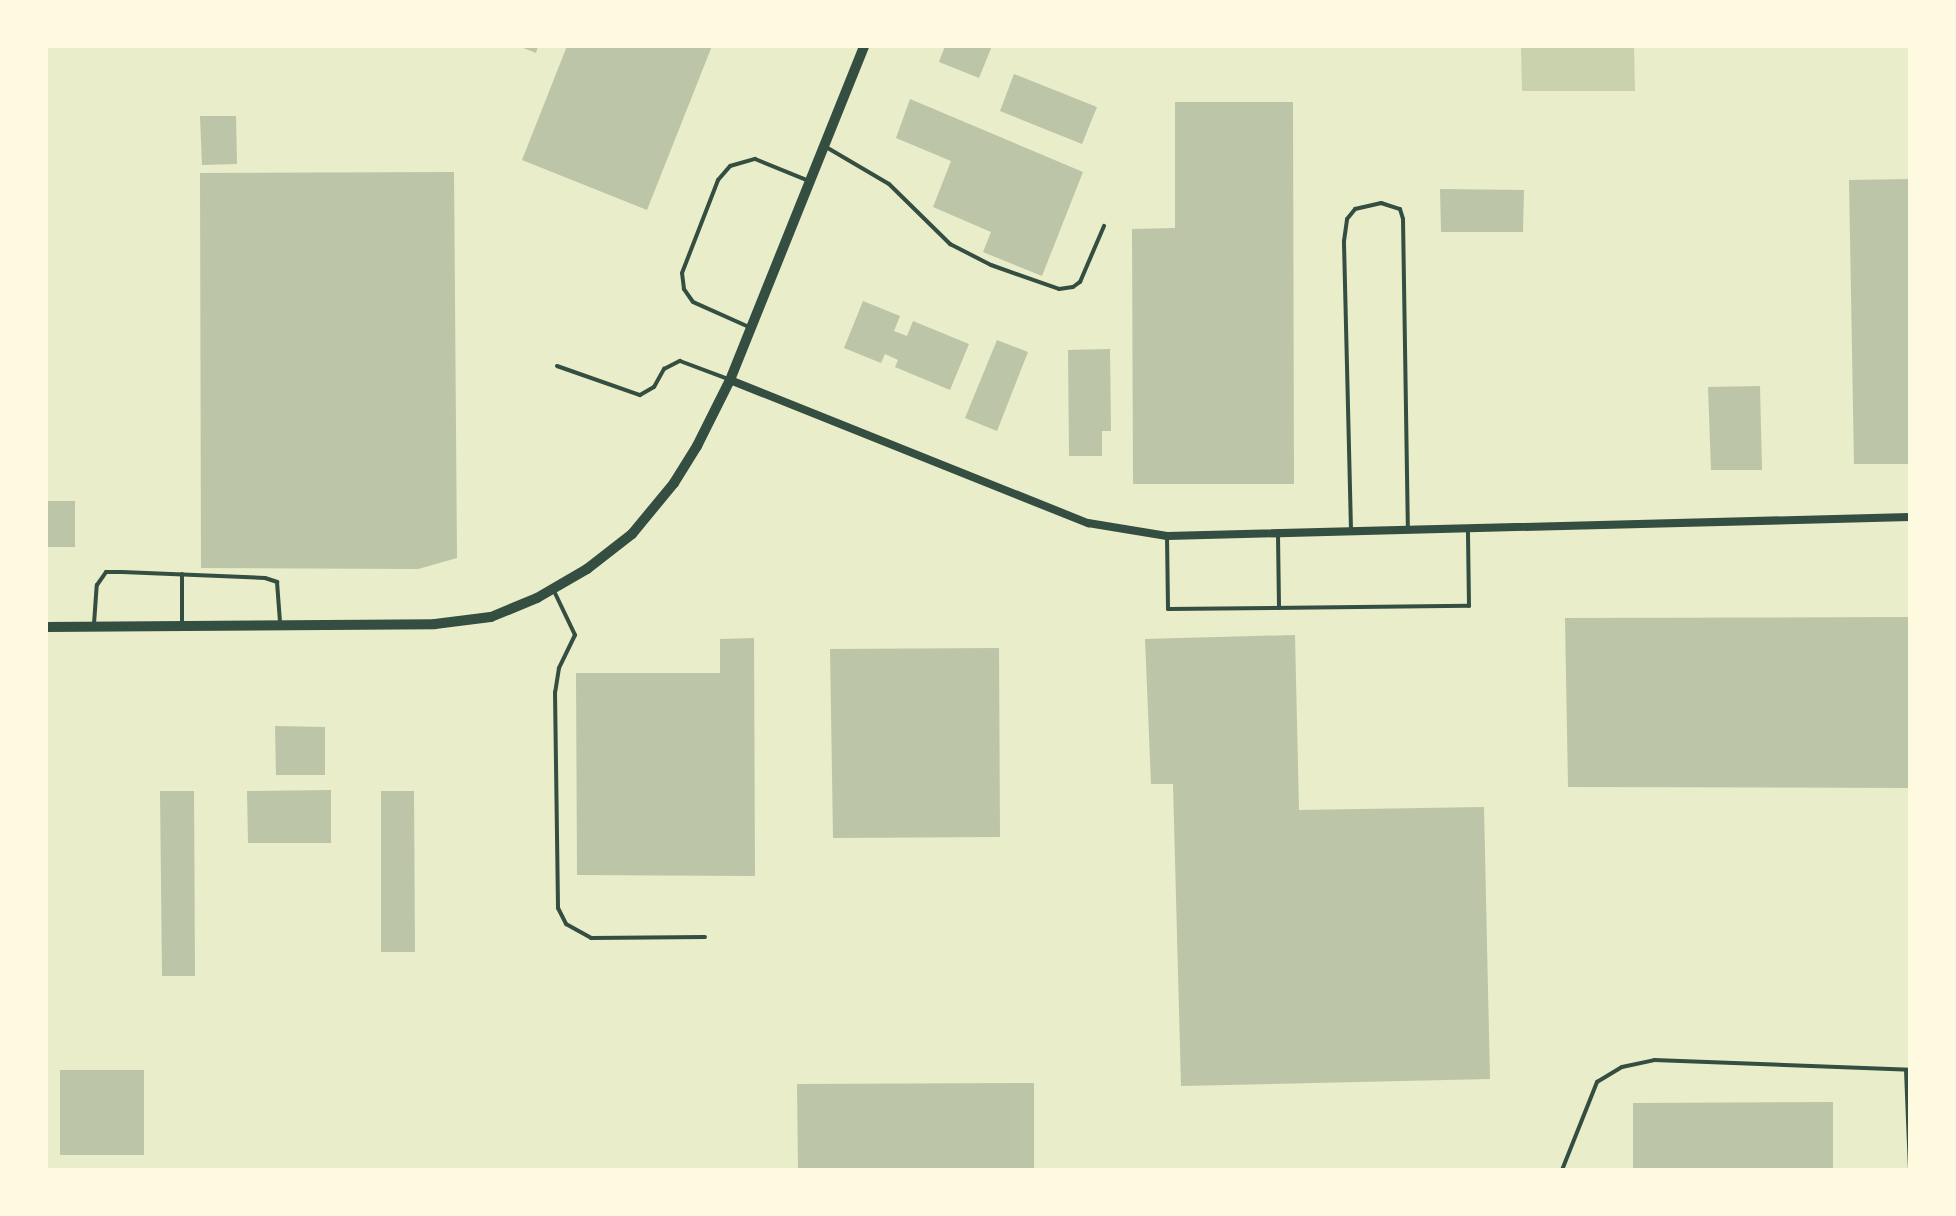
<!DOCTYPE html>
<html>
<head>
<meta charset="utf-8">
<style>
	body { margin:0 }
	#map { position:relative; width:1956px; height:1216px; overflow:hidden; background:#e9edc9; font-family:"PT Sans Narrow",sans-serif }
	div>[style] { position:absolute }
	.green>* { inset:0; background:#cad2ad }
	.building>* { inset:0; background:#bcc5a7 }
	.service>* { height:4px; margin:-2px; padding:0 2px; transform-origin:2px; border-radius:2px; background:#344e41 }
	.minor>* { height:8px; margin:-4px; padding:0 4px; transform-origin:4px; border-radius:4px; background:#344e41 }
	.tertiary>* { height:10px; margin:-5px; padding:0 5px; transform-origin:5px; border-radius:5px; background:#344e41 }
	span { translate:-50% -50%; white-space:nowrap; text-align:center; line-height:1.15; -webkit-text-stroke:6px #fefae0; paint-order:stroke }
	.frame { position:absolute; inset:0; border:48px solid #fefae0; pointer-events:none }
</style>
</head>
<body>
<div id="map">
	<div class="green">
		<i style="clip-path:polygon(1521px 46px,1634px 46px,1635px 91px,1522px 91px)"></i>
	</div>
	<div class="building">
		<i style="clip-path:polygon(518px 46px,538px 46px,536px 53px)"></i>
		<i style="clip-path:polygon(567px 46px,712px 46px,647px 210px,522px 160px)"></i>
		<i style="clip-path:polygon(945px 46px,992px 46px,979px 78px,939px 62px)"></i>
		<i style="clip-path:polygon(1014px 74px,1097px 107px,1082px 144px,1000px 111px)"></i>
		<i style="clip-path:polygon(910px 99px,1083px 172px,1042px 276px,983px 252px,991px 232px,933px 207px,951px 161px,896px 138px)"></i>
		<i style="clip-path:polygon(1175px 102px,1293px 102px,1294px 484px,1133px 484px,1132px 229px,1175px 228px)"></i>
		<i style="clip-path:polygon(200px 116px,236px 116px,237px 164px,202px 165px)"></i>
		<i style="clip-path:polygon(454px 172px,457px 558px,418px 569px,201px 568px,200px 173px)"></i>
		<i style="clip-path:polygon(1910px 179px,1910px 464px,1854px 464px,1849px 180px)"></i>
		<i style="clip-path:polygon(1440px 189px,1524px 190px,1523px 232px,1441px 232px)"></i>
		<i style="clip-path:polygon(863px 301px,900px 316px,894px 331px,907px 336px,913px 321px,969px 344px,950px 390px,895px 367px,898px 360px,885px 354px,881px 363px,844px 348px)"></i>
		<i style="clip-path:polygon(997px 340px,1028px 352px,997px 431px,965px 418px)"></i>
		<i style="clip-path:polygon(1110px 349px,1111px 431px,1102px 431px,1102px 456px,1069px 456px,1068px 350px)"></i>
		<i style="clip-path:polygon(1760px 386px,1762px 470px,1711px 470px,1708px 387px)"></i>
		<i style="clip-path:polygon(46px 501px,75px 501px,75px 547px,46px 547px)"></i>
		<i style="clip-path:polygon(1910px 617px,1910px 788px,1568px 787px,1565px 618px)"></i>
		<i style="clip-path:polygon(1295px 635px,1299px 810px,1484px 807px,1490px 1079px,1181px 1086px,1173px 784px,1151px 784px,1145px 639px)"></i>
		<i style="clip-path:polygon(754px 638px,755px 876px,577px 875px,576px 673px,720px 673px,720px 639px)"></i>
		<i style="clip-path:polygon(999px 648px,1000px 837px,833px 838px,830px 649px)"></i>
		<i style="clip-path:polygon(275px 726px,325px 727px,325px 775px,276px 775px)"></i>
		<i style="clip-path:polygon(331px 790px,331px 843px,248px 843px,247px 791px)"></i>
		<i style="clip-path:polygon(160px 791px,194px 791px,195px 976px,162px 976px)"></i>
		<i style="clip-path:polygon(381px 791px,414px 791px,415px 952px,381px 952px)"></i>
		<i style="clip-path:polygon(60px 1070px,144px 1070px,144px 1155px,60px 1155px)"></i>
		<i style="clip-path:polygon(1034px 1083px,1034px 1170px,798px 1170px,797px 1084px)"></i>
		<i style="clip-path:polygon(1833px 1102px,1833px 1170px,1633px 1170px,1633px 1103px)"></i>
	</div>
	<div class="service">
		<i style="left:826px;top:147px;width:73px;rotate:30.4deg"></i>
		<i style="left:889px;top:184px;width:86px;rotate:44.5deg"></i>
		<i style="left:950px;top:244px;width:46px;rotate:27.1deg"></i>
		<i style="left:991px;top:265px;width:72px;rotate:19.4deg"></i>
		<i style="left:1059px;top:289px;width:14px;rotate:-8deg"></i>
		<i style="left:1073px;top:287px;width:9px;rotate:-36deg"></i>
		<i style="left:1080px;top:282px;width:61px;rotate:-66.8deg"></i>
		<i style="left:749px;top:327px;width:61px;rotate:-155.9deg"></i>
		<i style="left:693px;top:302px;width:16px;rotate:-125deg"></i>
		<i style="left:684px;top:289px;width:16px;rotate:-97deg"></i>
		<i style="left:682px;top:273px;width:100px;rotate:-68.8deg"></i>
		<i style="left:718px;top:180px;width:18px;rotate:-49deg"></i>
		<i style="left:730px;top:166px;width:26px;rotate:-16deg"></i>
		<i style="left:755px;top:159px;width:58px;rotate:22.2deg"></i>
		<i style="left:557px;top:366px;width:88px;rotate:19.3deg"></i>
		<i style="left:640px;top:395px;width:16px;rotate:-30deg"></i>
		<i style="left:654px;top:387px;width:21px;rotate:-61deg"></i>
		<i style="left:664px;top:369px;width:18px;rotate:-27deg"></i>
		<i style="left:680px;top:361px;width:51px;rotate:20.6deg"></i>
		<i style="left:1351px;top:530px;width:289px;rotate:-91.4deg"></i>
		<i style="left:1344px;top:241px;width:22px;rotate:-82deg"></i>
		<i style="left:1347px;top:219px;width:13px;rotate:-51deg"></i>
		<i style="left:1355px;top:209px;width:27px;rotate:-13deg"></i>
		<i style="left:1381px;top:203px;width:20px;rotate:18deg"></i>
		<i style="left:1400px;top:209px;width:10px;rotate:73deg"></i>
		<i style="left:1403px;top:219px;width:310px;rotate:89.1deg"></i>
		<i style="left:1278px;top:535px;width:73px;rotate:89.2deg"></i>
		<i style="left:1167px;top:536px;width:73px;rotate:89.2deg"></i>
		<i style="left:1168px;top:609px;width:301px;rotate:-0.6deg"></i>
		<i style="left:1469px;top:606px;width:76px;rotate:-90.8deg"></i>
		<i style="left:182px;top:574px;width:50px;rotate:90deg"></i>
		<i style="left:554px;top:591px;width:49px;rotate:64.5deg"></i>
		<i style="left:575px;top:635px;width:37px;rotate:116deg"></i>
		<i style="left:559px;top:668px;width:24px;rotate:99deg"></i>
		<i style="left:555px;top:692px;width:216px;rotate:89.2deg"></i>
		<i style="left:558px;top:908px;width:18px;rotate:63deg"></i>
		<i style="left:566px;top:924px;width:29px;rotate:29deg"></i>
		<i style="left:591px;top:938px;width:114px;rotate:-0.5deg"></i>
		<i style="left:94px;top:624px;width:39px;rotate:-86deg"></i>
		<i style="left:97px;top:585px;width:16px;rotate:-55deg"></i>
		<i style="left:106px;top:572px;width:16px"></i>
		<i style="left:122px;top:572px;width:143px;rotate:2.4deg"></i>
		<i style="left:265px;top:578px;width:13px;rotate:18deg"></i>
		<i style="left:277px;top:582px;width:40px;rotate:85.7deg"></i>
		<i style="left:1906px;top:1070px;width:100px;rotate:87.7deg"></i>
		<i style="left:1562px;top:1170px;width:95px;rotate:-68.3deg"></i>
		<i style="left:1597px;top:1082px;width:29px;rotate:-31deg"></i>
		<i style="left:1622px;top:1067px;width:33px;rotate:-12deg"></i>
		<i style="left:1654px;top:1060px;width:256px;rotate:2.2deg"></i>
	</div>
	<div class="minor">
		<i style="left:730px;top:380px;width:386px;rotate:21.8deg"></i>
		<i style="left:1088px;top:523px;width:80px;rotate:9.3deg"></i>
		<i style="left:1167px;top:536px;width:743px;rotate:-1.46deg"></i>
	</div>
	<div class="tertiary">
		<i style="left:46px;top:627px;width:389px;rotate:-0.4deg"></i>
		<i style="left:435px;top:624px;width:56px;rotate:-7.1deg"></i>
		<i style="left:491px;top:617px;width:50px;rotate:-22.4deg"></i>
		<i style="left:537px;top:598px;width:58px;rotate:-30.1deg"></i>
		<i style="left:587px;top:569px;width:57px;rotate:-37.9deg"></i>
		<i style="left:632px;top:534px;width:66px;rotate:-50.5deg"></i>
		<i style="left:674px;top:483px;width:44px;rotate:-58.1deg"></i>
		<i style="left:697px;top:446px;width:74px;rotate:-63.4deg"></i>
		<i style="left:730px;top:380px;width:360px;rotate:-68.1deg"></i>
	</div>
	<div class="frame"></div>
</div>
</body>
</html>
